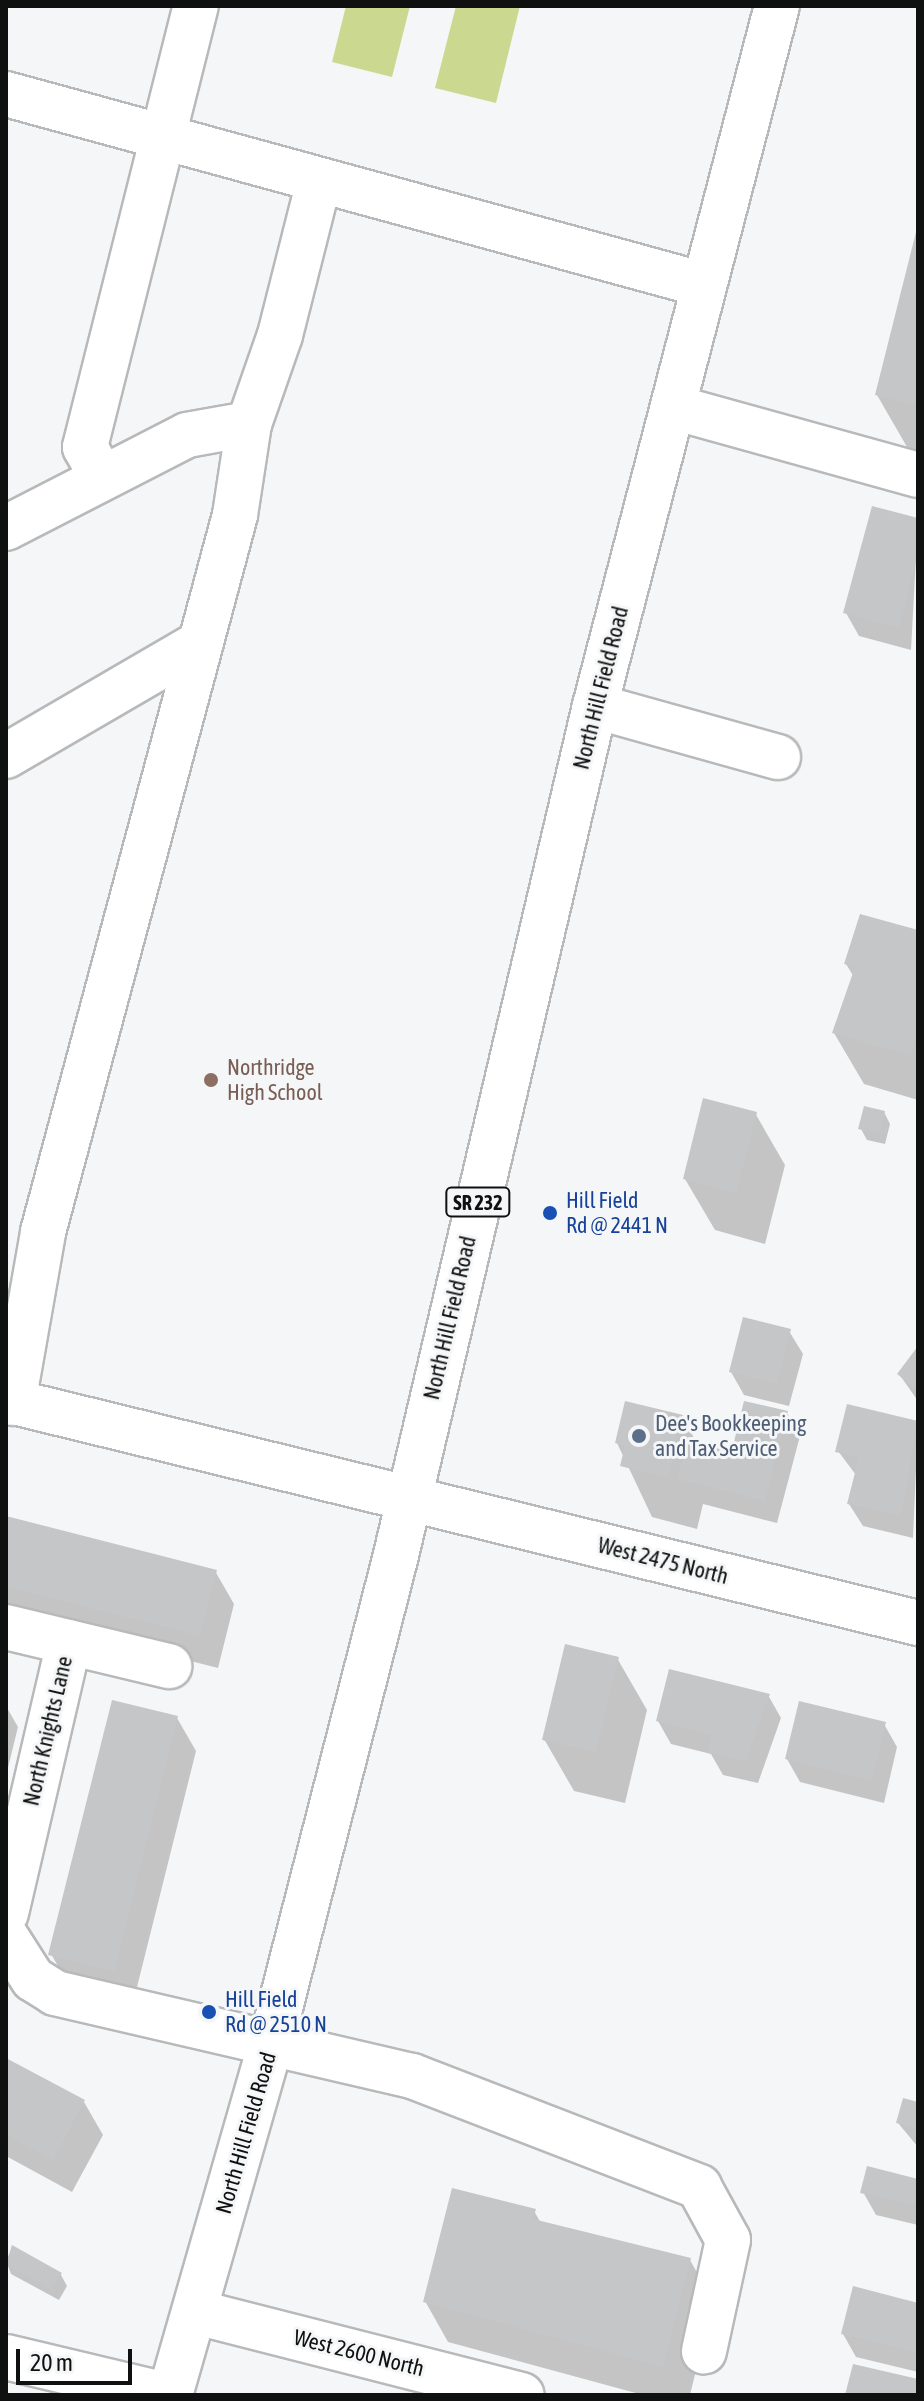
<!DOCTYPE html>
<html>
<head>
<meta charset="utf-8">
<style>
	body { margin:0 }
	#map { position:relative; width:924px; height:2401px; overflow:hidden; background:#f5f6f7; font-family:"Asap Condensed",sans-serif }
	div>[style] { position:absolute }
	.green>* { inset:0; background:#cbd990 }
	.shadow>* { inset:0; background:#0003 }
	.building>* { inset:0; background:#c5c6c7 }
	.roads { filter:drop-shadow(2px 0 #b8b9ba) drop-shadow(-2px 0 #b8b9ba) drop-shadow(0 2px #b8b9ba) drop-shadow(0 -2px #b8b9ba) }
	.minor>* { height:44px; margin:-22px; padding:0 22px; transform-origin:22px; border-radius:22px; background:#fff }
	.major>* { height:44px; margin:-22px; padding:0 22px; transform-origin:22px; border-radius:22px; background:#fff }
	.dots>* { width:22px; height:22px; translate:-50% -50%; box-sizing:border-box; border:4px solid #f5f6f7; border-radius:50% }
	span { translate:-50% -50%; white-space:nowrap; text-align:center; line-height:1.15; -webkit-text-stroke:6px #f5f6f7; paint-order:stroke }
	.shield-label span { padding:2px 6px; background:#f5f6f7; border:2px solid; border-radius:6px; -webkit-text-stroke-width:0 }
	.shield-label { font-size:20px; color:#0f1010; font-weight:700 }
	.street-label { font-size:22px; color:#0f1010 }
	.education-label { font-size:22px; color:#785e54 }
	.left { translate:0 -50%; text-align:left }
	.transit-label { font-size:22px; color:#164399 }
	.service-label { font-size:22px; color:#4e5e75 }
	.frame { position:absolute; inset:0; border:8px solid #0f1010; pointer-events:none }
	.scale { position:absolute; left:16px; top:2349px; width:116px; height:36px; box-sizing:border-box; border:4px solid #0f1010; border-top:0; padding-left:10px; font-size:24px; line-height:28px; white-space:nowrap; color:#0f1010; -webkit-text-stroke:6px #f5f6f7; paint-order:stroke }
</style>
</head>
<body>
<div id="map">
	<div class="green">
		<i style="clip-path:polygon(346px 6px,410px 6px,392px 77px,332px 62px)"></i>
		<i style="clip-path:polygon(456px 6px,520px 6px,496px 103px,435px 88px)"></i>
	</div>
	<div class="shadow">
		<i style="clip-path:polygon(918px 232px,918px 450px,907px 447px,877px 395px)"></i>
		<i style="clip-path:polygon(918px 520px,911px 650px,859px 636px,846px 613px)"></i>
		<i style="clip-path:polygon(918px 932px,918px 1100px,864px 1084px,834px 1033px,854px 977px,846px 964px)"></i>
		<i style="clip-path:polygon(884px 1112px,890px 1124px,885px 1144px,867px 1140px,861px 1129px)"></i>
		<i style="clip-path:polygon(755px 1113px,785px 1165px,765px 1244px,715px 1230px,685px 1179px)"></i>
		<i style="clip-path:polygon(789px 1331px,803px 1354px,789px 1406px,744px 1395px,731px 1372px)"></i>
		<i style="clip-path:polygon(918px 1349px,918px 1401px,899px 1374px)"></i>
		<i style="clip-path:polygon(848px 1406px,918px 1423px,913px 1538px,863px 1526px,849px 1504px,856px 1475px,838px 1451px)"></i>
		<i style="clip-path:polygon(787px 1413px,800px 1436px,777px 1523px,703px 1504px,697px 1529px,652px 1517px,617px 1443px,682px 1417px,697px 1443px,733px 1452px)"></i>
		<i style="clip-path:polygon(6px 1519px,215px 1571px,234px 1604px,218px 1668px,6px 1614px)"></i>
		<i style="clip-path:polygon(617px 1658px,647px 1710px,625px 1803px,574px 1791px,544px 1739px)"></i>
		<i style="clip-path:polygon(768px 1695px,781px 1718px,758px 1783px,723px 1775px,711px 1754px,671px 1744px,658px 1721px)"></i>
		<i style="clip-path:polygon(6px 1706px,18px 1727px,6px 1776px)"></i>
		<i style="clip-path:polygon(177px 1718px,196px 1751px,133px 2003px,70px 1987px,51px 1954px)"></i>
		<i style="clip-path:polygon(884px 1724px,897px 1747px,884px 1803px,800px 1782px,787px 1759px)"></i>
		<i style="clip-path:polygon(6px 2060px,84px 2102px,103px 2135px,72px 2192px,6px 2156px)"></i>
		<i style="clip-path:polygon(918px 2104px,918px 2147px,898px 2123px)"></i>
		<i style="clip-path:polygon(918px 2181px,918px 2225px,876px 2215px,863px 2192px)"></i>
		<i style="clip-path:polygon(534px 2211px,541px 2223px,690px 2260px,713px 2301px,690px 2395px,643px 2395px,448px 2342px,425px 2301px)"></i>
		<i style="clip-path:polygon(13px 2248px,61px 2275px,67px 2286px,59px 2300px,11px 2274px,6px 2260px)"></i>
		<i style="clip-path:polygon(918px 2305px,918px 2372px,856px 2357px,843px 2334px)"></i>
	</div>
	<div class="building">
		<i style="clip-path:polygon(917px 228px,918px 228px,918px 406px,875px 395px)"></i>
		<i style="clip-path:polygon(872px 506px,918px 518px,918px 554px,899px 628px,843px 613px)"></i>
		<i style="clip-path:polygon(860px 914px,918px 930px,918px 1033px,911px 1056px,832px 1033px,855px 967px,844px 964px)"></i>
		<i style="clip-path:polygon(703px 1098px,757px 1112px,736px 1193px,683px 1179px)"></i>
		<i style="clip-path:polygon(864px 1106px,885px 1111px,880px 1134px,858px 1129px)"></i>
		<i style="clip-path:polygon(743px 1317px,791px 1329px,777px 1384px,729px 1372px)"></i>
		<i style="clip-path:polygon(918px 1346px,918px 1390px,897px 1374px)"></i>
		<i style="clip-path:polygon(625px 1401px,683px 1415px,668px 1478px,620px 1466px,625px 1446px,615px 1443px)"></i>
		<i style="clip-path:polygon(744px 1401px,788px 1411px,765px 1501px,677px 1479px,688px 1439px,732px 1450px)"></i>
		<i style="clip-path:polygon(847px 1404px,918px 1421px,901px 1516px,847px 1504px,859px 1457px,835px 1452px)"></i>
		<i style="clip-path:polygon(6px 1516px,217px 1570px,200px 1636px,6px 1587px)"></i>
		<i style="clip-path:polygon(565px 1644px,619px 1657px,596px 1752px,542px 1740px)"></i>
		<i style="clip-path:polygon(669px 1669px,770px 1694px,746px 1761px,708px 1753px,712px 1735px,656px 1721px)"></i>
		<i style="clip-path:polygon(112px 1700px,178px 1716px,115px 1971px,48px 1955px)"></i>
		<i style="clip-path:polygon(799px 1701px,886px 1722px,871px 1781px,785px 1759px)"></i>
		<i style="clip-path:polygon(6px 2058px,85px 2100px,53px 2160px,6px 2135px)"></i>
		<i style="clip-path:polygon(903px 2098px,918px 2102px,918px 2129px,896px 2123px)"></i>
		<i style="clip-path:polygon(867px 2166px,918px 2179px,918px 2206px,860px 2193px)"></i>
		<i style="clip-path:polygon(452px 2188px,536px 2209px,533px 2219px,691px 2258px,663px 2367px,423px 2302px)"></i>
		<i style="clip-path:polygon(12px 2245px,62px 2273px,52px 2290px,6px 2265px)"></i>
		<i style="clip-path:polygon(853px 2286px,918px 2303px,918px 2353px,841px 2334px)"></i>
		<i style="clip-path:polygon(853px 2364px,918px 2379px,918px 2395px,845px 2395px)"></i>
	</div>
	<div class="roads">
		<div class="minor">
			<i style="left:6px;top:94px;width:724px;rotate:15.3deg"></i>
			<i style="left:673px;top:407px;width:254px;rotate:15.5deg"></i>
			<i style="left:101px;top:475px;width:32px;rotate:-120deg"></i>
			<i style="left:85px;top:447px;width:455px;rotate:-75.9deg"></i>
			<i style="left:6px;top:528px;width:203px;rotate:-27.2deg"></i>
			<i style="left:187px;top:435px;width:63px;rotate:-10.1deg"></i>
			<i style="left:595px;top:706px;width:190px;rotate:15.6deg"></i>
			<i style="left:6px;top:756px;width:225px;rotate:-30.2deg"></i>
			<i style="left:6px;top:1400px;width:939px;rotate:13.74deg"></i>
			<i style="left:13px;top:1403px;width:174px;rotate:-80deg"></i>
			<i style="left:43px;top:1232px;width:742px;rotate:-75.01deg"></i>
			<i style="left:235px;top:515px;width:92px;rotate:-81.3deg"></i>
			<i style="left:249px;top:424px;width:94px;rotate:-70.8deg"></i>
			<i style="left:280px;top:335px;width:159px;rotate:-75.8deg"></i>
			<i style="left:6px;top:1627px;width:168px;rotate:13.5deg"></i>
			<i style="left:6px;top:1913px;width:278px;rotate:-76.9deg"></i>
			<i style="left:6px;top:1937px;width:50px;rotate:57.3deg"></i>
			<i style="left:33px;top:1979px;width:26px;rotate:32deg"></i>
			<i style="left:55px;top:1993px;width:367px;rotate:13.1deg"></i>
			<i style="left:412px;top:2076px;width:308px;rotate:21.1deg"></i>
			<i style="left:699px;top:2187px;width:60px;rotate:61.3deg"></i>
			<i style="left:728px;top:2240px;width:114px;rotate:102.2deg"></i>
			<i style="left:196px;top:2312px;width:336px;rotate:14.3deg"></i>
			<i style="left:6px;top:2357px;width:163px;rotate:13.4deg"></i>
		</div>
		<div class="major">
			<i style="left:170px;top:2395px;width:366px;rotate:-74deg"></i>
			<i style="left:271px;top:2043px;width:504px;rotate:-75.63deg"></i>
			<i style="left:396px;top:1555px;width:872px;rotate:-76.81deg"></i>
			<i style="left:595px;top:706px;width:723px;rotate:-75.43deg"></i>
		</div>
	</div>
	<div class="dots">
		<i style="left:211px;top:1080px;background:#8d6e63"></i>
		<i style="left:550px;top:1213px;background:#1a4fb4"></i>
		<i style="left:639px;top:1436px;background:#5c6f8a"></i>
		<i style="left:209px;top:2012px;background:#1a4fb4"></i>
	</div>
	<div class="shield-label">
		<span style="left:478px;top:1202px">SR 232</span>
	</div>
	<div class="street-label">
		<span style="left:601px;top:688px;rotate:-76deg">North Hill Field Road</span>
		<span style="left:450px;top:1318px;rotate:-77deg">North Hill Field Road</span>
		<span style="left:663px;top:1561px;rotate:14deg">West 2475 North</span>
		<span style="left:48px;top:1731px;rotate:-77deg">North Knights Lane</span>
		<span style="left:246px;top:2133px;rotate:-74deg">North Hill Field Road</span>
		<span style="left:359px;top:2353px;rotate:14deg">West 2600 North</span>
	</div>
	<div class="education-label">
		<span class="left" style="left:227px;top:1080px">Northridge<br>High School</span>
	</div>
	<div class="transit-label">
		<span class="left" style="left:566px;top:1213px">Hill Field<br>Rd @ 2441 N</span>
		<span class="left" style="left:225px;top:2012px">Hill Field<br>Rd @ 2510 N</span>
	</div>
	<div class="service-label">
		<span class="left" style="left:655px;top:1436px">Dee's Bookkeeping<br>and Tax Service</span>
	</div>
	<div class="frame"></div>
	<div class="scale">20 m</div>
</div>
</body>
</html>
